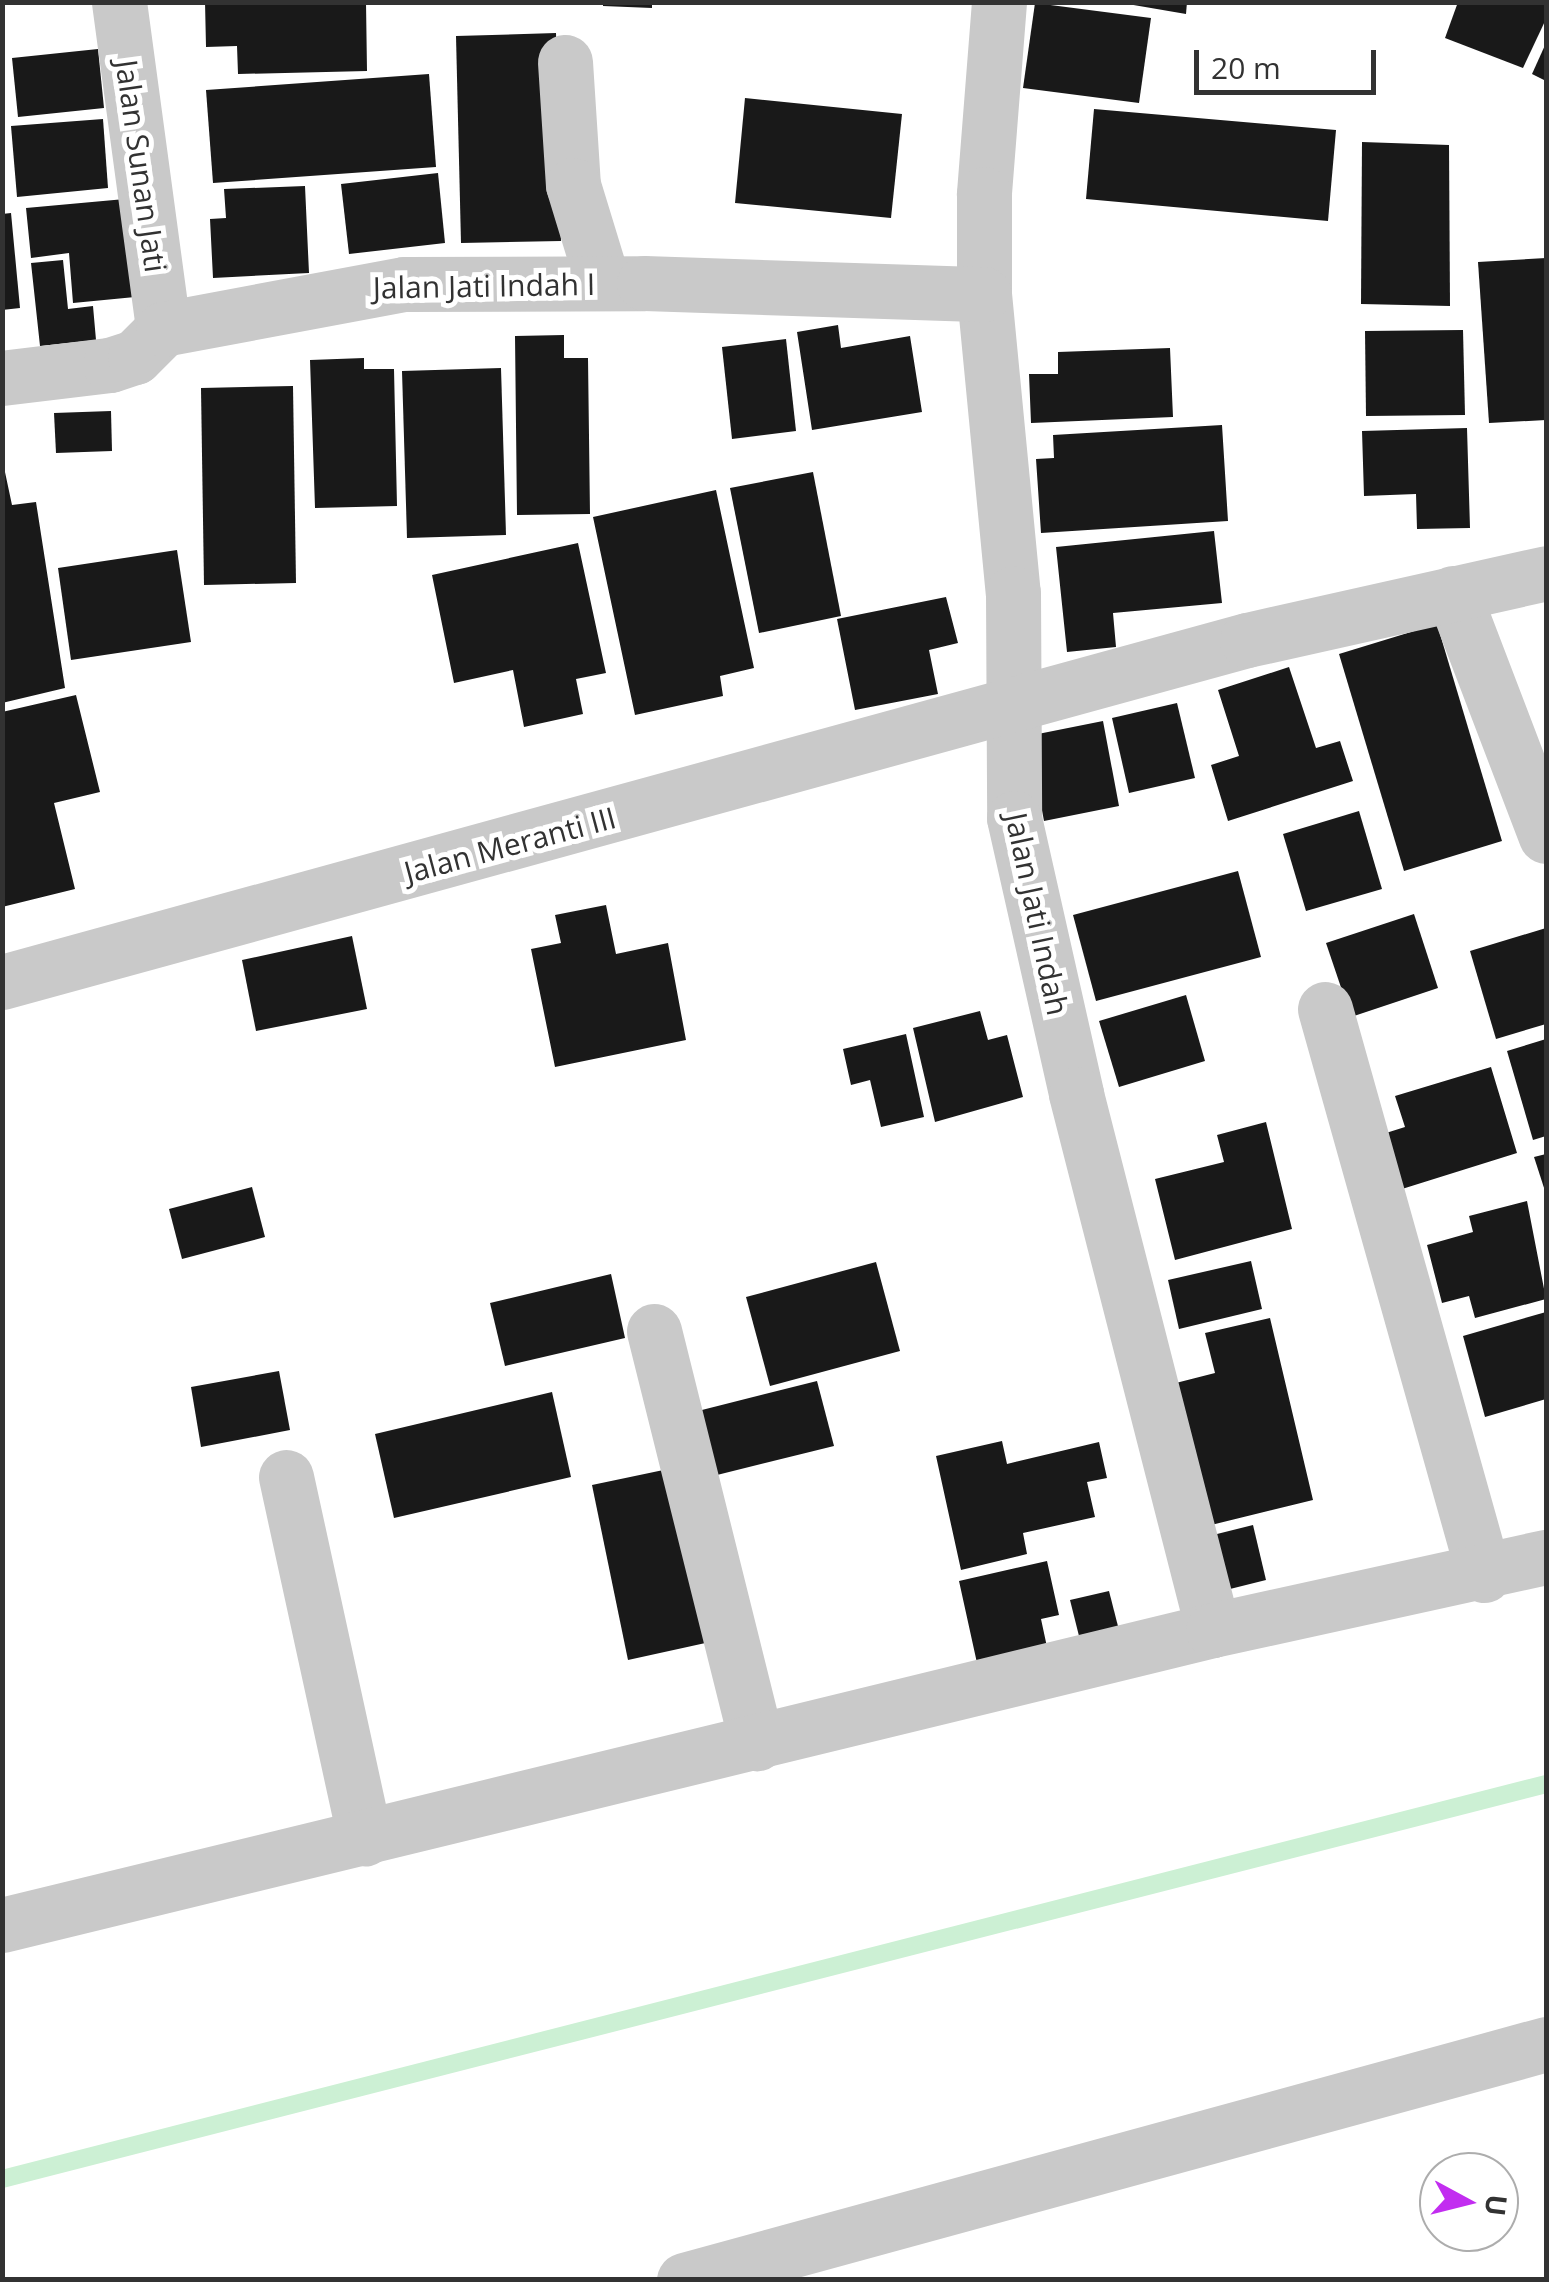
<!DOCTYPE html>
<html>
<head>
<meta charset="utf-8">
<style>
	body { margin:0 }
	#map { position:relative; width:1549px; height:2282px; overflow:hidden; background:#fff; font-family:"Open Sans",sans-serif }
	div>[style] { position:absolute }
	.stream>* { height:18px; margin:-9px; padding:0 9px; transform-origin:9px; border-radius:9px; background:#ccf0d4 }
	.building>* { inset:0; background:#191919 }
	.minor>* { height:55px; margin:-27.5px; padding:0 27.5px; transform-origin:27.5px; border-radius:27.5px; background:#c9c9c9 }
	span { translate:-50% -50%; white-space:nowrap; text-align:center; line-height:1.15; -webkit-text-stroke:10px #fff; paint-order:stroke }
	.street-label { font-size:30px; color:#323232 }
	.frame { position:absolute; inset:0; border:5px solid #323232; pointer-events:none }
	.north { position:absolute; left:1419px; top:2152px; width:100px; height:100px; box-sizing:border-box; background:#fff; border:2px solid #adadad; border-radius:50%; rotate:97deg; font-size:28px; font-weight:700; line-height:40px; text-align:center; color:#323232 }
	.north::after { content:''; display:block; margin:auto; width:35px; height:45px; background:#c22df0; clip-path:polygon(50% 0,100% 100%,50% 72%,0 100%) }
	.scale { position:absolute; left:1194px; top:50px; width:182px; height:45px; box-sizing:border-box; border:5px solid #323232; border-top:0; padding-left:12px; font-size:30px; line-height:35px; white-space:nowrap; color:#323232; -webkit-text-stroke:8px #fff; paint-order:stroke }
</style>
</head>
<body>
<div id="map">
	<div class="stream">
		<i style="left:2px;top:2179px;width:1594px;rotate:-14.35deg"></i>
	</div>
	<div class="building">
		<i style="clip-path:polygon(205px 2px,366px 2px,367px 71px,238px 74px,237px 46px,206px 47px)"></i>
		<i style="clip-path:polygon(603px 2px,652px 2px,652px 8px,603px 6px)"></i>
		<i style="clip-path:polygon(1116px 2px,1187px 2px,1186px 14px)"></i>
		<i style="clip-path:polygon(1458px 2px,1546px 2px,1546px 19px,1523px 68px,1445px 38px)"></i>
		<i style="clip-path:polygon(1035px 3px,1151px 18px,1139px 103px,1023px 88px)"></i>
		<i style="clip-path:polygon(556px 33px,561px 241px,461px 243px,456px 36px)"></i>
		<i style="clip-path:polygon(1546px 43px,1546px 81px,1532px 74px)"></i>
		<i style="clip-path:polygon(98px 49px,104px 108px,18px 117px,12px 58px)"></i>
		<i style="clip-path:polygon(429px 74px,436px 167px,213px 183px,206px 90px)"></i>
		<i style="clip-path:polygon(745px 98px,902px 114px,891px 218px,735px 203px)"></i>
		<i style="clip-path:polygon(1094px 109px,1336px 130px,1328px 221px,1086px 199px)"></i>
		<i style="clip-path:polygon(103px 119px,108px 188px,17px 197px,11px 126px)"></i>
		<i style="clip-path:polygon(1362px 142px,1449px 145px,1450px 306px,1361px 304px)"></i>
		<i style="clip-path:polygon(438px 173px,445px 243px,349px 254px,341px 184px)"></i>
		<i style="clip-path:polygon(305px 186px,309px 273px,213px 278px,210px 219px,226px 218px,224px 189px)"></i>
		<i style="clip-path:polygon(125px 199px,135px 297px,73px 303px,69px 253px,31px 258px,26px 208px)"></i>
		<i style="clip-path:polygon(11px 213px,20px 308px,2px 310px,2px 214px)"></i>
		<i style="clip-path:polygon(1546px 258px,1546px 420px,1489px 423px,1478px 262px)"></i>
		<i style="clip-path:polygon(63px 260px,68px 309px,93px 306px,96px 340px,40px 346px,31px 263px)"></i>
		<i style="clip-path:polygon(838px 325px,841px 348px,910px 336px,922px 412px,812px 430px,797px 332px)"></i>
		<i style="clip-path:polygon(1463px 330px,1465px 415px,1366px 416px,1365px 331px)"></i>
		<i style="clip-path:polygon(564px 335px,564px 358px,588px 358px,590px 514px,517px 515px,515px 336px)"></i>
		<i style="clip-path:polygon(786px 339px,796px 431px,732px 439px,722px 347px)"></i>
		<i style="clip-path:polygon(1170px 348px,1173px 417px,1031px 423px,1029px 374px,1058px 374px,1058px 352px)"></i>
		<i style="clip-path:polygon(364px 358px,364px 369px,394px 369px,397px 506px,315px 508px,310px 360px)"></i>
		<i style="clip-path:polygon(501px 368px,506px 535px,407px 538px,402px 371px)"></i>
		<i style="clip-path:polygon(293px 386px,296px 583px,204px 585px,201px 388px)"></i>
		<i style="clip-path:polygon(111px 411px,112px 451px,56px 453px,54px 413px)"></i>
		<i style="clip-path:polygon(1222px 425px,1228px 521px,1041px 533px,1036px 459px,1054px 458px,1053px 435px)"></i>
		<i style="clip-path:polygon(1467px 428px,1470px 528px,1417px 529px,1416px 494px,1364px 496px,1362px 431px)"></i>
		<i style="clip-path:polygon(2px 458px,12px 505px,36px 502px,65px 688px,2px 703px)"></i>
		<i style="clip-path:polygon(813px 472px,841px 616px,759px 633px,730px 488px)"></i>
		<i style="clip-path:polygon(716px 490px,754px 668px,720px 676px,723px 696px,635px 715px,593px 517px)"></i>
		<i style="clip-path:polygon(1214px 531px,1222px 603px,1113px 613px,1116px 647px,1067px 652px,1056px 547px)"></i>
		<i style="clip-path:polygon(578px 543px,606px 673px,576px 679px,583px 714px,524px 727px,513px 670px,454px 683px,432px 575px)"></i>
		<i style="clip-path:polygon(177px 550px,191px 642px,71px 660px,58px 568px)"></i>
		<i style="clip-path:polygon(946px 597px,958px 643px,929px 650px,938px 694px,855px 710px,837px 619px)"></i>
		<i style="clip-path:polygon(1437px 624px,1502px 841px,1404px 871px,1339px 654px)"></i>
		<i style="clip-path:polygon(1289px 667px,1316px 748px,1340px 741px,1353px 781px,1228px 821px,1211px 765px,1239px 756px,1218px 690px)"></i>
		<i style="clip-path:polygon(76px 695px,100px 792px,54px 803px,75px 889px,2px 907px,2px 712px)"></i>
		<i style="clip-path:polygon(1177px 703px,1195px 778px,1129px 793px,1112px 718px)"></i>
		<i style="clip-path:polygon(1103px 721px,1119px 806px,1044px 821px,1028px 736px)"></i>
		<i style="clip-path:polygon(1359px 811px,1382px 889px,1306px 911px,1283px 834px)"></i>
		<i style="clip-path:polygon(1238px 871px,1261px 957px,1096px 1001px,1073px 915px)"></i>
		<i style="clip-path:polygon(606px 905px,616px 954px,668px 943px,686px 1040px,555px 1067px,531px 949px,561px 943px,555px 915px)"></i>
		<i style="clip-path:polygon(1414px 914px,1438px 988px,1351px 1017px,1326px 943px)"></i>
		<i style="clip-path:polygon(1546px 928px,1546px 1024px,1496px 1039px,1470px 951px)"></i>
		<i style="clip-path:polygon(352px 936px,367px 1009px,256px 1031px,242px 960px)"></i>
		<i style="clip-path:polygon(1186px 995px,1205px 1061px,1119px 1087px,1099px 1021px)"></i>
		<i style="clip-path:polygon(980px 1011px,988px 1040px,1007px 1035px,1023px 1097px,935px 1122px,913px 1028px)"></i>
		<i style="clip-path:polygon(906px 1034px,924px 1117px,881px 1127px,870px 1080px,851px 1085px,843px 1049px)"></i>
		<i style="clip-path:polygon(1546px 1039px,1546px 1136px,1533px 1140px,1507px 1051px)"></i>
		<i style="clip-path:polygon(1491px 1067px,1517px 1153px,1402px 1189px,1386px 1133px,1405px 1127px,1395px 1096px)"></i>
		<i style="clip-path:polygon(1266px 1122px,1292px 1229px,1175px 1260px,1155px 1179px,1224px 1162px,1217px 1135px)"></i>
		<i style="clip-path:polygon(1546px 1154px,1546px 1194px,1534px 1157px)"></i>
		<i style="clip-path:polygon(252px 1187px,265px 1237px,182px 1259px,169px 1209px)"></i>
		<i style="clip-path:polygon(1527px 1201px,1546px 1299px,1475px 1318px,1469px 1296px,1442px 1303px,1427px 1245px,1473px 1232px,1469px 1216px)"></i>
		<i style="clip-path:polygon(1251px 1261px,1262px 1309px,1179px 1329px,1168px 1280px)"></i>
		<i style="clip-path:polygon(876px 1262px,900px 1351px,770px 1386px,746px 1297px)"></i>
		<i style="clip-path:polygon(611px 1274px,625px 1338px,505px 1366px,490px 1303px)"></i>
		<i style="clip-path:polygon(1546px 1312px,1546px 1399px,1485px 1417px,1463px 1336px)"></i>
		<i style="clip-path:polygon(1270px 1318px,1313px 1500px,1203px 1527px,1168px 1385px,1215px 1373px,1205px 1333px)"></i>
		<i style="clip-path:polygon(279px 1371px,290px 1430px,201px 1447px,191px 1387px)"></i>
		<i style="clip-path:polygon(817px 1381px,834px 1446px,709px 1477px,694px 1412px)"></i>
		<i style="clip-path:polygon(552px 1392px,571px 1477px,394px 1518px,375px 1434px)"></i>
		<i style="clip-path:polygon(1002px 1441px,1007px 1464px,1099px 1442px,1107px 1478px,1087px 1482px,1095px 1517px,1023px 1533px,1027px 1554px,961px 1570px,936px 1456px)"></i>
		<i style="clip-path:polygon(673px 1468px,710px 1642px,628px 1660px,592px 1485px)"></i>
		<i style="clip-path:polygon(1253px 1525px,1266px 1580px,1226px 1590px,1213px 1535px)"></i>
		<i style="clip-path:polygon(1047px 1561px,1059px 1615px,1041px 1619px,1047px 1647px,977px 1663px,959px 1581px)"></i>
		<i style="clip-path:polygon(1109px 1591px,1122px 1642px,1083px 1652px,1070px 1600px)"></i>
	</div>
	<div class="minor">
		<i style="left:119px;top:2px;width:330px;rotate:82.3deg"></i>
		<i style="left:999px;top:2px;width:193px;rotate:94.5deg"></i>
		<i style="left:984px;top:194px;width:100px;rotate:90deg"></i>
		<i style="left:984px;top:294px;width:300px;rotate:84.5deg"></i>
		<i style="left:1013px;top:593px;width:225px;rotate:89.7deg"></i>
		<i style="left:1014px;top:818px;width:283px;rotate:77.3deg"></i>
		<i style="left:1076px;top:1094px;width:553px;rotate:75.66deg"></i>
		<i style="left:565px;top:62px;width:123px;rotate:86.3deg"></i>
		<i style="left:573px;top:185px;width:102px;rotate:73deg"></i>
		<i style="left:2px;top:378px;width:109px;rotate:-6.9deg"></i>
		<i style="left:110px;top:365px;width:26px;rotate:-18deg"></i>
		<i style="left:135px;top:357px;width:40px;rotate:-45deg"></i>
		<i style="left:163px;top:329px;width:245px;rotate:-10.6deg"></i>
		<i style="left:404px;top:284px;width:240px;rotate:-0.2deg"></i>
		<i style="left:644px;top:283px;width:340px;rotate:1.9deg"></i>
		<i style="left:1453px;top:593px;width:260px;rotate:69.1deg"></i>
		<i style="left:2px;top:982px;width:1291px;rotate:-15.36deg"></i>
		<i style="left:1247px;top:640px;width:306px;rotate:-12.6deg"></i>
		<i style="left:1325px;top:1009px;width:588px;rotate:74.31deg"></i>
		<i style="left:654px;top:1331px;width:425px;rotate:76deg"></i>
		<i style="left:286px;top:1477px;width:370px;rotate:77.7deg"></i>
		<i style="left:2px;top:1925px;width:1246px;rotate:-13.69deg"></i>
		<i style="left:1213px;top:1630px;width:341px;rotate:-12.4deg"></i>
		<i style="left:684px;top:2280px;width:894px;rotate:-15.31deg"></i>
	</div>
	<div class="street-label">
		<span style="left:141px;top:166px;rotate:82deg">Jalan Sunan Jati</span>
		<span style="left:484px;top:286px;rotate:-1deg">Jalan Jati Indah I</span>
		<span style="left:510px;top:845px;rotate:-15deg">Jalan Meranti III</span>
		<span style="left:1037px;top:914px;rotate:78deg">Jalan Jati Indah</span>
	</div>
	<div class="frame"></div>
	<div class="north">U</div>
	<div class="scale">20 m</div>
</div>
</body>
</html>
